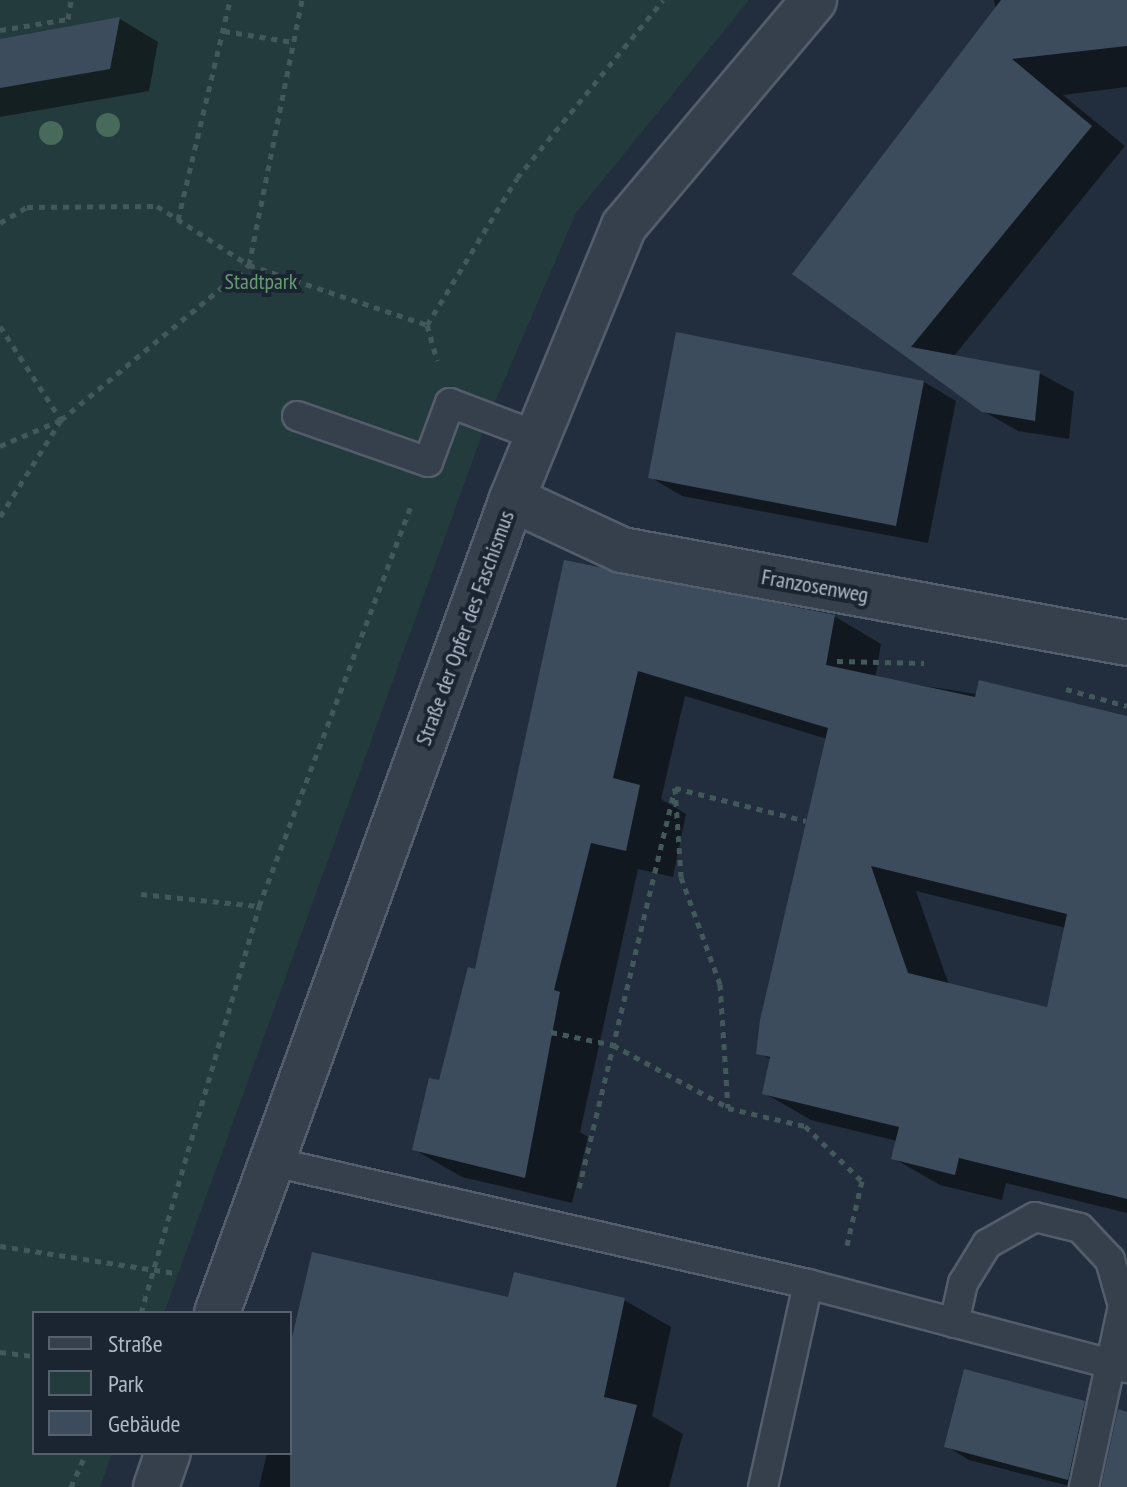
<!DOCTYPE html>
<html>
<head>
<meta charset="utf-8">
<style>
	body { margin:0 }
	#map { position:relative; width:1127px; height:1487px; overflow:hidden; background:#222e3d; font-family:"PT Sans Narrow",sans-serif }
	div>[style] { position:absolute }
	.green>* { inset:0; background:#243b3e }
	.shadow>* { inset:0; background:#0007 }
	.building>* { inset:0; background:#3d4c5d }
	.path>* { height:5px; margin-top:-2.5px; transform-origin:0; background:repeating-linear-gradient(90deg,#42585b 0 6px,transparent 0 12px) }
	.roads { filter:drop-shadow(2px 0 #545d6b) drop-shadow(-2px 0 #545d6b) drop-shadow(0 2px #545d6b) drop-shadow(0 -2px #545d6b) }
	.service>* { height:28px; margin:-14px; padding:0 14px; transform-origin:14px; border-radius:14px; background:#36404d }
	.minor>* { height:44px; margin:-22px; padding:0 22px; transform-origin:22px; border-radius:22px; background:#36404d }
	.trees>* { width:24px; height:24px; margin:-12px; border-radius:50%; background:#486a5a }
	span { translate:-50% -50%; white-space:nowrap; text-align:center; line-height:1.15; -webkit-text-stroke:8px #1b2532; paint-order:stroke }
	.park-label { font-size:22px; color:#679b72 }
	.street-label { font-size:22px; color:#b1bac9 }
	.legend { position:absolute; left:32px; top:1311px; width:260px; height:144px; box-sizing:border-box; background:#1b2532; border:2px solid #57616e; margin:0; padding:10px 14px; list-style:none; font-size:24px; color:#b1bac9 }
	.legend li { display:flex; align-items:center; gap:16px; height:40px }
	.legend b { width:40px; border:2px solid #57616e }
</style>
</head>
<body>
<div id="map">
	<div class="green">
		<i style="clip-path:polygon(0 0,749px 0,576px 213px,488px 418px,164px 1313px,34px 1313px,34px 1453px,112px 1453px,100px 1487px,0 1487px)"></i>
	</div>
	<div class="shadow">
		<i style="clip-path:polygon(994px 0,1127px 0,1127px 87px,1063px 95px,1125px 146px,953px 357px,1039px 373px,1074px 392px,1069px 439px,1018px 431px,983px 411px,795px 274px,996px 10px)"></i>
		<i style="clip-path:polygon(120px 19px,158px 42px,149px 91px,0 117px,0 41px)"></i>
		<i style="clip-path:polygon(924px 382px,956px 401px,928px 543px,682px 496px,650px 477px)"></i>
		<i style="clip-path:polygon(evenodd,565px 562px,834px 616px,881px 644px,875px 678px,1127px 718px,1127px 1213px,1006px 1183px,1002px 1200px,940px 1185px,893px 1158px,897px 1141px,811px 1120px,764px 1093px,771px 1060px,758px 1052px,827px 739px,685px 696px,661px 799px,686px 814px,673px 877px,638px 869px,580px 1132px,588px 1137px,572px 1203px,462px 1177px,415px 1150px,476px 971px,565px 562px,916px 891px,1066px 928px,1049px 1010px,949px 985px,916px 891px)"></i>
		<i style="clip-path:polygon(510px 1300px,624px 1300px,671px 1327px,652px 1416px,683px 1434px,669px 1487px,259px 1487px,267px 1453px,290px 1453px,290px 1355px)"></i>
		<i style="clip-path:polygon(1083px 1408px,1106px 1422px,1073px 1487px,969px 1460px,946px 1446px)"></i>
	</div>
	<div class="building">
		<i style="clip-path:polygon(1001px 0,1127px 0,1127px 46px,1012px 59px,1092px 126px,911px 347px,1040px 371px,1035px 421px,982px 412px,792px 274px)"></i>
		<i style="clip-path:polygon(120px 17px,110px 69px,0 88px,0 39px)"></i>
		<i style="clip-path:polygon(676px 332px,924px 381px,896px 526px,648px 478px)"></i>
		<i style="clip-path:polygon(evenodd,564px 560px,835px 615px,826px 665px,975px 697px,979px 680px,1127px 716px,1127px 1199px,959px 1158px,955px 1175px,891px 1159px,899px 1127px,762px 1094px,770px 1057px,756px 1054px,760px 1020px,828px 728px,638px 671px,613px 778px,640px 785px,626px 851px,591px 843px,554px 990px,560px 992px,525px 1178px,412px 1150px,429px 1078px,439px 1080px,468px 967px,475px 969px,564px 560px,871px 866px,1067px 914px,1047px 1007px,908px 973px,871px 866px)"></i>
		<i style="clip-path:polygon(312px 1252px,508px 1297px,514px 1272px,625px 1298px,604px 1397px,637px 1405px,616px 1487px,290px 1487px,290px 1346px)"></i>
		<i style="clip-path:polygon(964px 1369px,1085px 1401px,1068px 1480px,944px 1447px)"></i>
		<i style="clip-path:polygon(1118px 1409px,1127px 1412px,1127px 1487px,1101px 1487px)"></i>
	</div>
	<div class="path">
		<i style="left:0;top:30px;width:69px;rotate:-9.2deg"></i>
		<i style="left:68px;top:19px;width:19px;rotate:-81deg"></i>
		<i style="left:224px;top:31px;width:70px;rotate:9.1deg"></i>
		<i style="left:178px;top:220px;width:226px;rotate:-76.7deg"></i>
		<i style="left:0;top:223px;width:31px;rotate:-31deg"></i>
		<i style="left:27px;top:207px;width:130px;rotate:-0.4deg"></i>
		<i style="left:157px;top:206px;width:109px;rotate:32.7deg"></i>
		<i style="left:249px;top:265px;width:188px;rotate:18.6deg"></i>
		<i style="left:427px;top:325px;width:37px;rotate:74deg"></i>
		<i style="left:427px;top:325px;width:172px;rotate:-58.5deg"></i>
		<i style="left:517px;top:178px;width:230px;rotate:-50.6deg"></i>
		<i style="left:0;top:326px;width:112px;rotate:57deg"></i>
		<i style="left:61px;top:420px;width:115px;rotate:122.2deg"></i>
		<i style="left:0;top:446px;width:66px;rotate:-23.1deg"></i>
		<i style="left:61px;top:420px;width:244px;rotate:-39.5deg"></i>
		<i style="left:249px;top:265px;width:270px;rotate:-78.7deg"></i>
		<i style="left:837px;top:661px;width:87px;rotate:1.3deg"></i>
		<i style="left:1066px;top:689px;width:63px;rotate:15.6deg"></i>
		<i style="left:675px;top:788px;width:89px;rotate:86.1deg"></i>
		<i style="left:681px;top:877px;width:114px;rotate:70deg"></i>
		<i style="left:720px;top:984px;width:124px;rotate:86.3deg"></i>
		<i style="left:728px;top:1108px;width:79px;rotate:13.2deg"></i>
		<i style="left:805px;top:1126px;width:79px;rotate:44deg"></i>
		<i style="left:862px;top:1181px;width:70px;rotate:103.2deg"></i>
		<i style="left:141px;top:894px;width:119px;rotate:5.8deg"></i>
		<i style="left:551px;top:1032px;width:63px;rotate:11.8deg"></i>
		<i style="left:613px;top:1045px;width:130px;rotate:28.5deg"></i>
		<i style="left:579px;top:1188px;width:411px;rotate:-76.5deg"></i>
		<i style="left:675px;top:788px;width:135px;rotate:14.1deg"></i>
		<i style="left:0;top:1246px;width:177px;rotate:8.8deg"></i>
		<i style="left:141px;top:1313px;width:424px;rotate:-73.8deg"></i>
		<i style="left:259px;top:906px;width:431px;rotate:-69.2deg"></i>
		<i style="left:0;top:1352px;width:34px;rotate:7deg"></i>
		<i style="left:71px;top:1487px;width:37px;rotate:-66deg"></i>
	</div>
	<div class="roads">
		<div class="service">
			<i style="left:297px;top:416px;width:139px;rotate:19.3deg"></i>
			<i style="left:428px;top:462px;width:63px;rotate:-69.6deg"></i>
			<i style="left:450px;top:403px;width:93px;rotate:20.8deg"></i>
			<i style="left:269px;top:1161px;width:553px;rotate:12.85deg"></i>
			<i style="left:808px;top:1284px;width:330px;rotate:14.8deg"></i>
			<i style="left:954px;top:1323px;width:41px;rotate:-77.3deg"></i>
			<i style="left:963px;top:1283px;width:46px;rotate:-58.4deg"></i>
			<i style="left:987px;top:1244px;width:55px;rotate:-29.4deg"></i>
			<i style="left:1035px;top:1217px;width:46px;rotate:13.7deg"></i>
			<i style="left:1080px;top:1228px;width:44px;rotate:46.8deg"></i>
			<i style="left:1110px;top:1260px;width:48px;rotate:74.2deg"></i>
			<i style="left:1123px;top:1306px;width:185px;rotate:102.2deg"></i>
			<i style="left:763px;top:1487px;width:208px;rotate:-77.5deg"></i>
		</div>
		<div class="minor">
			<i style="left:512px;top:499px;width:121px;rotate:24.9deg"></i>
			<i style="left:622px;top:550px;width:513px;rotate:10.43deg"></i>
			<i style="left:217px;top:1313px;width:866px;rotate:-70.08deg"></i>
			<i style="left:512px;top:499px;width:295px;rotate:-67.7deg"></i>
			<i style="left:624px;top:226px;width:295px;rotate:-49.9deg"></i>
			<i style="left:156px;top:1487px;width:36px;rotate:-71deg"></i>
		</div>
	</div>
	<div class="trees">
		<i style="left:108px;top:125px"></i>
		<i style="left:51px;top:133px"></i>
	</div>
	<div class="park-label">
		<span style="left:261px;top:282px">Stadtpark</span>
	</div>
	<div class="street-label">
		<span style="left:815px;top:586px;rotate:10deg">Franzosenweg</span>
		<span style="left:465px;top:628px;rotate:-70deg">Straße der Opfer des Faschismus</span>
	</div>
	<ul class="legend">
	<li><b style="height:10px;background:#36404d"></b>Straße</li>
	<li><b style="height:22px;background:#243b3e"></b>Park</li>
	<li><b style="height:22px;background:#3d4c5d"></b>Gebäude</li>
	</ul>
</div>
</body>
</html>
